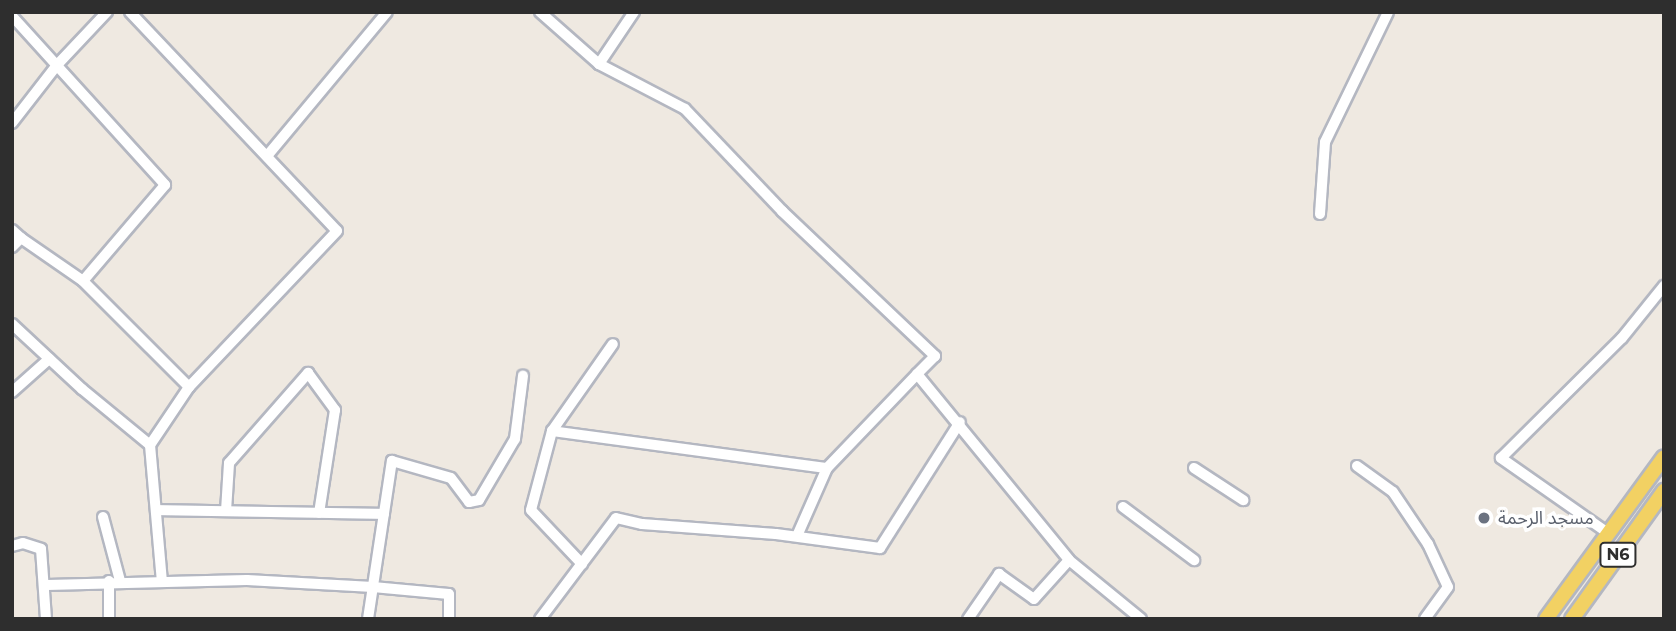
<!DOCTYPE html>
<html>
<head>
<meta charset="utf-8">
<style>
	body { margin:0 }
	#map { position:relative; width:1676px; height:631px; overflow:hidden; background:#efe9e1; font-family:Montserrat,"Noto Sans Arabic",sans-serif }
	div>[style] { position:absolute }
	.roads { filter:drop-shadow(2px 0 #b4b7c1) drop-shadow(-2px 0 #b4b7c1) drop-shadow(0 2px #b4b7c1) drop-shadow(0 -2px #b4b7c1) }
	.minor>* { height:10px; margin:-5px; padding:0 5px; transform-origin:5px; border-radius:5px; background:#fff }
	.major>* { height:14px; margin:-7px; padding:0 7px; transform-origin:7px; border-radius:7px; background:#f2d163 }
	.dots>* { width:19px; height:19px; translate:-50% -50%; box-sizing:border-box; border:4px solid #fff; border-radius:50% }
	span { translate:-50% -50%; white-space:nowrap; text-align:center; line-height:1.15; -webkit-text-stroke:7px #fff; paint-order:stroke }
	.shield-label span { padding:2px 5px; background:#fff; border:2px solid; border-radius:5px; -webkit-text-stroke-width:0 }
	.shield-label { font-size:16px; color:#2e2e2e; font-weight:700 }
	.worship-label { font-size:18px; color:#5b616d }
	.left { translate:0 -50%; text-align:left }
	.frame { position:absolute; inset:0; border:14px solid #2e2e2e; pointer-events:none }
</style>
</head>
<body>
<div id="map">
	<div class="roads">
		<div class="minor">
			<i style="left:130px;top:12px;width:301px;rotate:46.6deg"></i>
			<i style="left:337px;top:231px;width:215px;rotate:133.5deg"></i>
			<i style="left:189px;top:387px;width:70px;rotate:123.9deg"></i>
			<i style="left:150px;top:445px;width:137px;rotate:85deg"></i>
			<i style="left:540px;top:12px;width:79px;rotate:41.4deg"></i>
			<i style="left:599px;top:64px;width:97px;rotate:27.6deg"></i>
			<i style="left:685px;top:109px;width:141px;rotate:46.4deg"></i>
			<i style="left:782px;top:211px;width:211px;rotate:43.5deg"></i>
			<i style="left:935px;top:356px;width:25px;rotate:135deg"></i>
			<i style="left:12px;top:16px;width:228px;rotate:47.8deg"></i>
			<i style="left:165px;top:185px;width:126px;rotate:130.5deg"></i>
			<i style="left:599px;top:64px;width:63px;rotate:-56.1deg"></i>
			<i style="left:12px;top:123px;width:73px;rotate:-52.2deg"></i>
			<i style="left:57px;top:65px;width:73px;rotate:-46.7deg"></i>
			<i style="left:267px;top:156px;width:187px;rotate:-50.2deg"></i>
			<i style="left:1320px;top:214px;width:72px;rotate:-86deg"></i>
			<i style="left:1325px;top:142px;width:144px;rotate:-64.1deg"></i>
			<i style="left:12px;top:230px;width:12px;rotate:42deg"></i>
			<i style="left:21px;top:238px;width:13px;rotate:135deg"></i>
			<i style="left:21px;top:238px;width:75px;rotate:34.7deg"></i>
			<i style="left:83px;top:281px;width:150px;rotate:45deg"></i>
			<i style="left:12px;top:324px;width:96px;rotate:42.9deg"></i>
			<i style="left:82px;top:389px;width:88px;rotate:39.5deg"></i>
			<i style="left:12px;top:392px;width:50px;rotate:-41.7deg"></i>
			<i style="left:552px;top:431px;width:277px;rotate:7.7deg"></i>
			<i style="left:1357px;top:466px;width:44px;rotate:35.8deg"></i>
			<i style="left:1393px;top:492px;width:63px;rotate:56.1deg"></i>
			<i style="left:1428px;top:544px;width:47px;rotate:65.1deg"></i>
			<i style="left:1448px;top:587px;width:39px;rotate:126deg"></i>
			<i style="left:1194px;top:468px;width:59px;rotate:33.1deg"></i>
			<i style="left:1123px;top:507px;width:89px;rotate:36.7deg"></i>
			<i style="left:157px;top:510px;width:227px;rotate:1deg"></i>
			<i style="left:226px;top:511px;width:48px;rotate:-86.4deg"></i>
			<i style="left:229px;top:463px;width:120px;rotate:-48.7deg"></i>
			<i style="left:308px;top:373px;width:46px;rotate:53.9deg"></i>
			<i style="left:335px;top:410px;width:104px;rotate:98.8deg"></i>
			<i style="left:103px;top:517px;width:66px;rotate:75.1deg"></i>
			<i style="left:1608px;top:533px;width:131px;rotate:-145deg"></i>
			<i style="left:1501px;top:458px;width:170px;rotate:-44.8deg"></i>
			<i style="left:1622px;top:338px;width:67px;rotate:-51.1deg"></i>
			<i style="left:797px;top:536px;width:74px;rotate:-66.2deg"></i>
			<i style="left:827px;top:468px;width:130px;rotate:-46.2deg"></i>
			<i style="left:917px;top:374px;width:240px;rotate:50.7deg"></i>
			<i style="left:1069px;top:560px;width:93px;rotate:39.3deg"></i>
			<i style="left:12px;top:546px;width:11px;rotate:-15deg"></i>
			<i style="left:23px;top:543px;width:19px;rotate:18deg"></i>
			<i style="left:41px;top:549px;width:70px;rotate:85.9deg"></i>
			<i style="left:582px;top:564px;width:74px;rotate:-133.4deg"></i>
			<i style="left:531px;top:510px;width:82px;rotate:-75.1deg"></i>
			<i style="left:552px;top:431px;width:106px;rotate:-55deg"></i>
			<i style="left:109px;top:581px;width:38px;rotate:90deg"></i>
			<i style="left:47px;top:585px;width:200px;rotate:-1.4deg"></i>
			<i style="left:247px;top:580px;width:126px;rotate:3.2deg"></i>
			<i style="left:373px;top:587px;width:76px;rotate:5.3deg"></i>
			<i style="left:449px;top:594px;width:25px;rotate:90deg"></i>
			<i style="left:368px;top:619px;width:160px;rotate:-81.4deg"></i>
			<i style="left:392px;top:461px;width:61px;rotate:16.1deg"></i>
			<i style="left:451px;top:478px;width:30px;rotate:53deg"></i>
			<i style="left:469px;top:502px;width:10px;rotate:-11deg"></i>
			<i style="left:479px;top:500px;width:71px;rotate:-59.5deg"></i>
			<i style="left:515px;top:439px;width:64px;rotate:-82.8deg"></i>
			<i style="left:540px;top:619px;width:126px;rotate:-53deg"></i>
			<i style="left:616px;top:518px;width:27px;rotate:13deg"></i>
			<i style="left:642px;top:524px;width:134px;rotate:4.3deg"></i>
			<i style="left:776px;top:534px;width:105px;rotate:7.7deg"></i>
			<i style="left:880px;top:548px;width:149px;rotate:-57.6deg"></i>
			<i style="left:968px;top:619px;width:55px;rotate:-55.4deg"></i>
			<i style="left:999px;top:574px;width:43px;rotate:35.5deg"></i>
			<i style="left:1034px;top:599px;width:52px;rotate:-48.1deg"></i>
		</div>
		<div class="major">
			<i style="left:1546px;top:619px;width:200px;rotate:-53.9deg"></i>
			<i style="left:1572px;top:619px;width:158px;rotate:-54.3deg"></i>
		</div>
	</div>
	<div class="dots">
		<i style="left:1484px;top:518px;background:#6b7280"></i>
	</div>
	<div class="shield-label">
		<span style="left:1618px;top:555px">N6</span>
	</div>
	<div class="worship-label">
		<span class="left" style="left:1498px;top:518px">مسجد الرحمة</span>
	</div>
	<div class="frame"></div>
</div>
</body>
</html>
